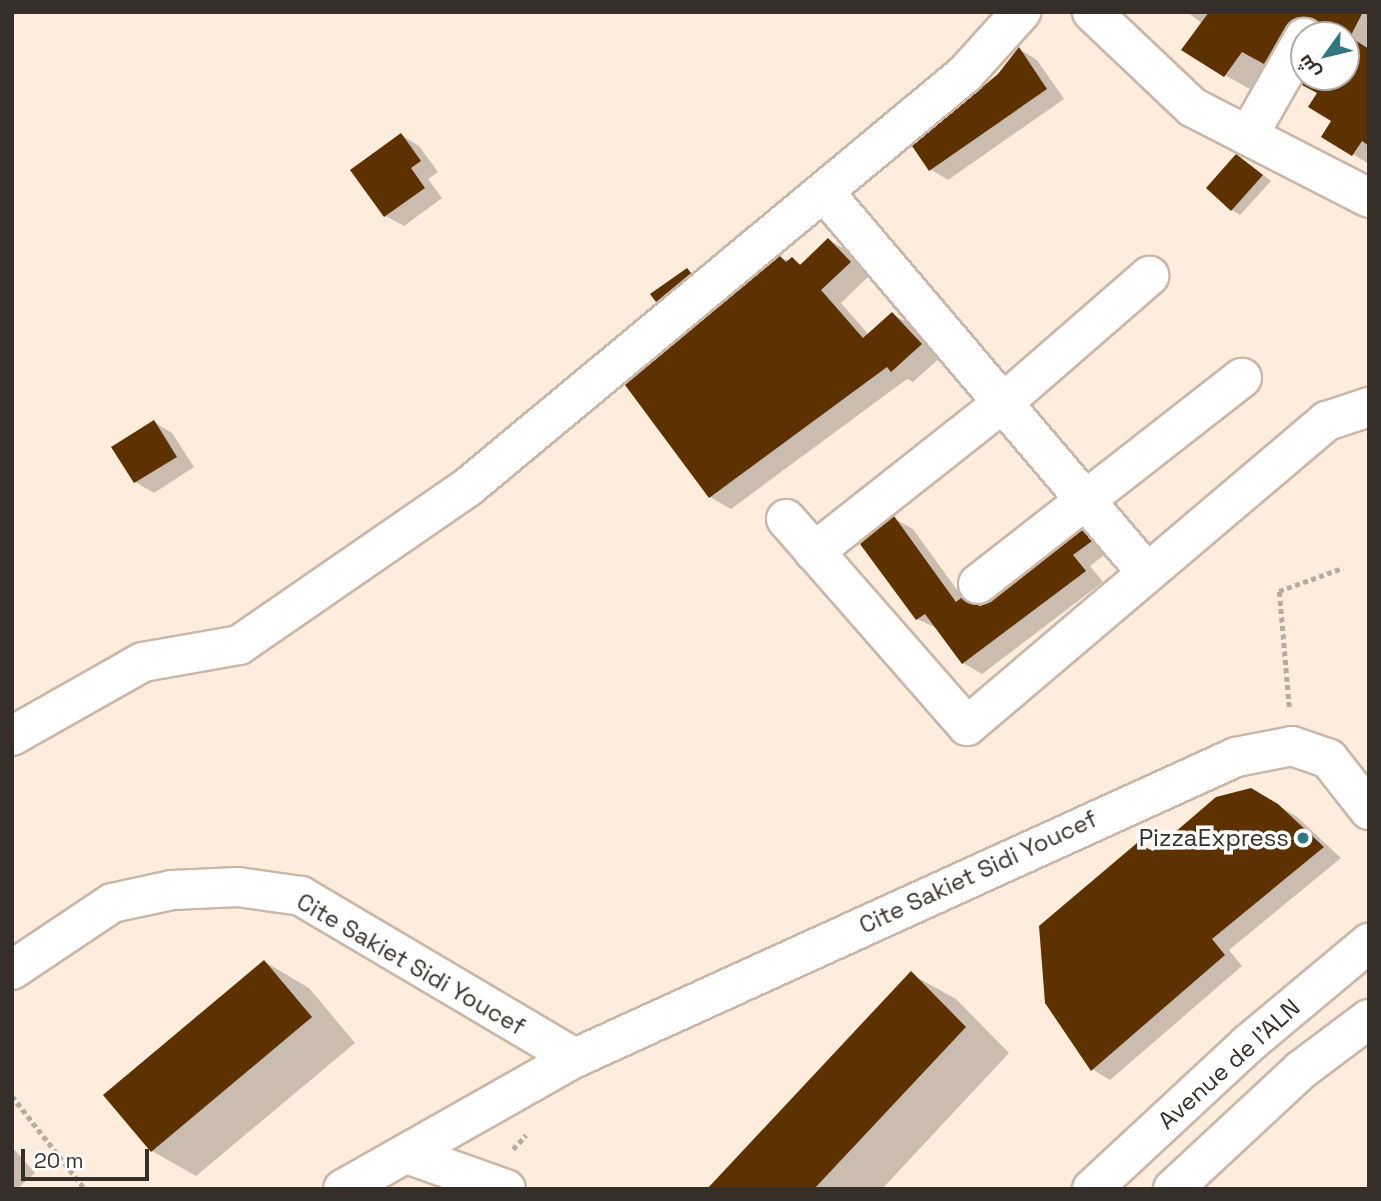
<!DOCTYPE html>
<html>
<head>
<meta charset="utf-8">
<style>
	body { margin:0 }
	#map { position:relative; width:1381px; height:1201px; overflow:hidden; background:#feecdd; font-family:"Space Grotesk",Cairo,sans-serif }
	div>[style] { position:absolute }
	.shadow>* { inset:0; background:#0003 }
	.building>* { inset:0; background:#5d3200 }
	.path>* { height:4.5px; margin-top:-2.25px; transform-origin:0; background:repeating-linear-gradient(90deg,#b9ab9f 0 5px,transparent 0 8.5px) }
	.roads { filter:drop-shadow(2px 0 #c9b8aa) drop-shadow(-2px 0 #c9b8aa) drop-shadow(0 2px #c9b8aa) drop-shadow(0 -2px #c9b8aa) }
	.minor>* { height:38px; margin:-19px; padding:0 19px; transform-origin:19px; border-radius:19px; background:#fff }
	.primary>* { height:38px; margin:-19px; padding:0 19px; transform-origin:19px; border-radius:19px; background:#fff }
	.dots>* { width:19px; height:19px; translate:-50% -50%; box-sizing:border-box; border:4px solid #fff; border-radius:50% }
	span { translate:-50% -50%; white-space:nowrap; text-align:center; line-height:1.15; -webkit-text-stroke:7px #fff; paint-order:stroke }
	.poi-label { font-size:24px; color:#362f29 }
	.right { translate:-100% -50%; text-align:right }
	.street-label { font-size:24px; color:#362f29 }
	.frame { position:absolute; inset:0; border:14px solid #362f29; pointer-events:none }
	.north { position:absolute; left:1290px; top:21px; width:70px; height:70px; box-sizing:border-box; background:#fff; border:2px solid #afaca9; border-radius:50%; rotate:236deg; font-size:19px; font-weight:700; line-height:28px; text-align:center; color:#362f29 }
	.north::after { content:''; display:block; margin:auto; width:24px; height:32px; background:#307782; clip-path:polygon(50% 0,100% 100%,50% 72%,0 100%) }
	.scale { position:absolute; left:21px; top:1149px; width:128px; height:32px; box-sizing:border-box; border:4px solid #362f29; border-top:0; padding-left:9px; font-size:21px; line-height:24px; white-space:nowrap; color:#362f29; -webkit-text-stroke:5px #fff; paint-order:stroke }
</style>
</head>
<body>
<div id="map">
	<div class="shadow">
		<i style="clip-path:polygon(1187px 12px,1369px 12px,1369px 164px,1323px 136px,1333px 121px,1308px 77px,1346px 77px,1346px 35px,1304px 35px,1255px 92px,1225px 75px,1203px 24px)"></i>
		<i style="clip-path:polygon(1019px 49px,1037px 60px,1064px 99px,948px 180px,930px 169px)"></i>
		<i style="clip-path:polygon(401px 135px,419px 146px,438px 172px,428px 179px,442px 198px,404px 226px,386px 216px)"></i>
		<i style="clip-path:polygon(1245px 161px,1271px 181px,1240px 215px,1232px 210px)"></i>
		<i style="clip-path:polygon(829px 240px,849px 252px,871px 274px,841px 303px,869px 335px,892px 314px,913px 326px,941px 357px,913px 382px,907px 379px,731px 509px,710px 497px,780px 258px,803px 265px)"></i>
		<i style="clip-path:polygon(687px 270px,705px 280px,675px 311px,657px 301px,652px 294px)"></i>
		<i style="clip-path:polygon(154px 422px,172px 433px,194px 467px,154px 493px,135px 482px)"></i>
		<i style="clip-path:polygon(895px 519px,913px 529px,965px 601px,981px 608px,1082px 533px,1108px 552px,1090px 566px,1103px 582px,982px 674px,963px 663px,937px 628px,917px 619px)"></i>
		<i style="clip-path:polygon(1251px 790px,1296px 816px,1341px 858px,1229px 950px,1242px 966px,1110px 1080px,1092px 1069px,1153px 853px)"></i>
		<i style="clip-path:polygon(265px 962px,309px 988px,355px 1043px,196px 1176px,152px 1151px)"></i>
		<i style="clip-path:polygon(911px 974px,956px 999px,1009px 1053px,882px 1189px,709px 1189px)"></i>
		<i style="clip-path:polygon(12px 1147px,35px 1173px,17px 1189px,12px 1189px)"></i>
	</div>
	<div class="building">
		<i style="clip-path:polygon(1209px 12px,1363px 12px,1350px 37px,1369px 49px,1369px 146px,1362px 141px,1352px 156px,1321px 137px,1331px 121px,1308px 107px,1317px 93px,1302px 85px,1307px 77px,1346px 77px,1346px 35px,1325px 35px,1314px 19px,1294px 19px,1264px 64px,1242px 52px,1224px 77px,1181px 50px)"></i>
		<i style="clip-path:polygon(1019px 47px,1047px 89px,929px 171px,912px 146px,998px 74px)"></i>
		<i style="clip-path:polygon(401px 133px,421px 161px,411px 168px,425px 188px,384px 217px,350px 170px)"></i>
		<i style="clip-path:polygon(1236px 154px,1263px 175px,1231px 211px,1206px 188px)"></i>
		<i style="clip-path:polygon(828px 238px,851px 262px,821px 290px,863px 338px,892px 312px,922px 344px,891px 372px,887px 367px,709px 498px,625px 385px,780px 256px,786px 262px,792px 257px,800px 265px)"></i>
		<i style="clip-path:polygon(687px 268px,691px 273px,656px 302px,650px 294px)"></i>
		<i style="clip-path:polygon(154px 420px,177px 457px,134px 483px,111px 447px)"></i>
		<i style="clip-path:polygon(894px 516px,956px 602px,961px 598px,980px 606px,991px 602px,1082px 530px,1092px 541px,1073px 555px,1086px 571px,962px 664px,925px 614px,916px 620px,860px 544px)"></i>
		<i style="clip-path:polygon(1251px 788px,1278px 804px,1324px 847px,1212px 939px,1225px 955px,1091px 1071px,1045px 1003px,1039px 926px,1137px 843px,1153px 851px,1216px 797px)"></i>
		<i style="clip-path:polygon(264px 960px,312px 1017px,151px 1152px,103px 1095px)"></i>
		<i style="clip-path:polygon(911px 971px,966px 1027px,814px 1189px,707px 1189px)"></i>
	</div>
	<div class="path">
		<i style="left:1289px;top:707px;width:116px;rotate:-94.9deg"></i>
		<i style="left:1279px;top:591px;width:68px;rotate:-19.8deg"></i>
		<i style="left:12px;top:1096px;width:118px;rotate:51.9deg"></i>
		<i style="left:513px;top:1149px;width:19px;rotate:-47deg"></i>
	</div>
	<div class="roads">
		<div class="minor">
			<i style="left:1092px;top:12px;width:138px;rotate:43.5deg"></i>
			<i style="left:1192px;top:107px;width:199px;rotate:27.2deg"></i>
			<i style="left:1248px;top:136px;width:113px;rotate:-60.3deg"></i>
			<i style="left:824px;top:192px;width:499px;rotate:49.7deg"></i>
			<i style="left:786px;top:519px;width:275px;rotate:48.8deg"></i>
			<i style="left:967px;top:726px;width:472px;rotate:-40.3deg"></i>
			<i style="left:1327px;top:421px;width:44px;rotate:-18.4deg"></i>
			<i style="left:814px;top:552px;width:241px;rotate:-38.3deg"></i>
			<i style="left:1003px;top:403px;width:194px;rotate:-41deg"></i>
			<i style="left:978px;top:584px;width:335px;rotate:-38deg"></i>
			<i style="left:12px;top:736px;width:150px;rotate:-29.5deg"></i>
			<i style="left:143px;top:662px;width:97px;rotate:-10deg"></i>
			<i style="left:239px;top:645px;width:278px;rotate:-34.6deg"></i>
			<i style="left:468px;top:487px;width:646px;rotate:-39.73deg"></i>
			<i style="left:965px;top:74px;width:84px;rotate:-47.9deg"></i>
			<i style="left:12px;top:970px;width:120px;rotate:-33.8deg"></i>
			<i style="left:112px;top:903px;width:61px;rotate:-12.2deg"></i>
			<i style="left:172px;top:890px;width:66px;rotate:-2.6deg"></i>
			<i style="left:238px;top:887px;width:64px;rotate:8.1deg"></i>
			<i style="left:301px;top:896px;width:318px;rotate:30.6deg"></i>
			<i style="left:407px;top:1154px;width:105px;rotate:19.5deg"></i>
			<i style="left:343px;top:1189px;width:266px;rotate:-29.5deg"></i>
			<i style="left:575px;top:1058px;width:726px;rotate:-24.48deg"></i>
			<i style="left:1236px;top:757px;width:57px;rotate:-11.1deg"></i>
			<i style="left:1292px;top:746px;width:39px;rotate:19deg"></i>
			<i style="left:1329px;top:759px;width:65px;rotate:51.9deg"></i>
		</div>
		<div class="primary">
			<i style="left:1092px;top:1189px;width:213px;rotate:-42.9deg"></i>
			<i style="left:1248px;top:1044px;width:158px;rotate:-39.9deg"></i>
			<i style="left:1173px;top:1189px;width:175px;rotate:-42.9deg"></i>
			<i style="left:1301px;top:1070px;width:85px;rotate:-36.9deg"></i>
		</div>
	</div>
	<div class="dots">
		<i style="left:1303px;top:838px;background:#307782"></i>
	</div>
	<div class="poi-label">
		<span class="right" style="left:1289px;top:838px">PizzaExpress</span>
	</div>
	<div class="street-label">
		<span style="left:978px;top:872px;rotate:-25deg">Cite Sakiet Sidi Youcef</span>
		<span style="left:411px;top:964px;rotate:30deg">Cite Sakiet Sidi Youcef</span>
		<span style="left:1229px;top:1064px;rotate:-42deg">Avenue de l'ALN</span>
	</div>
	<div class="frame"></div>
	<div class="north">ش</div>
	<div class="scale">20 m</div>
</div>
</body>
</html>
